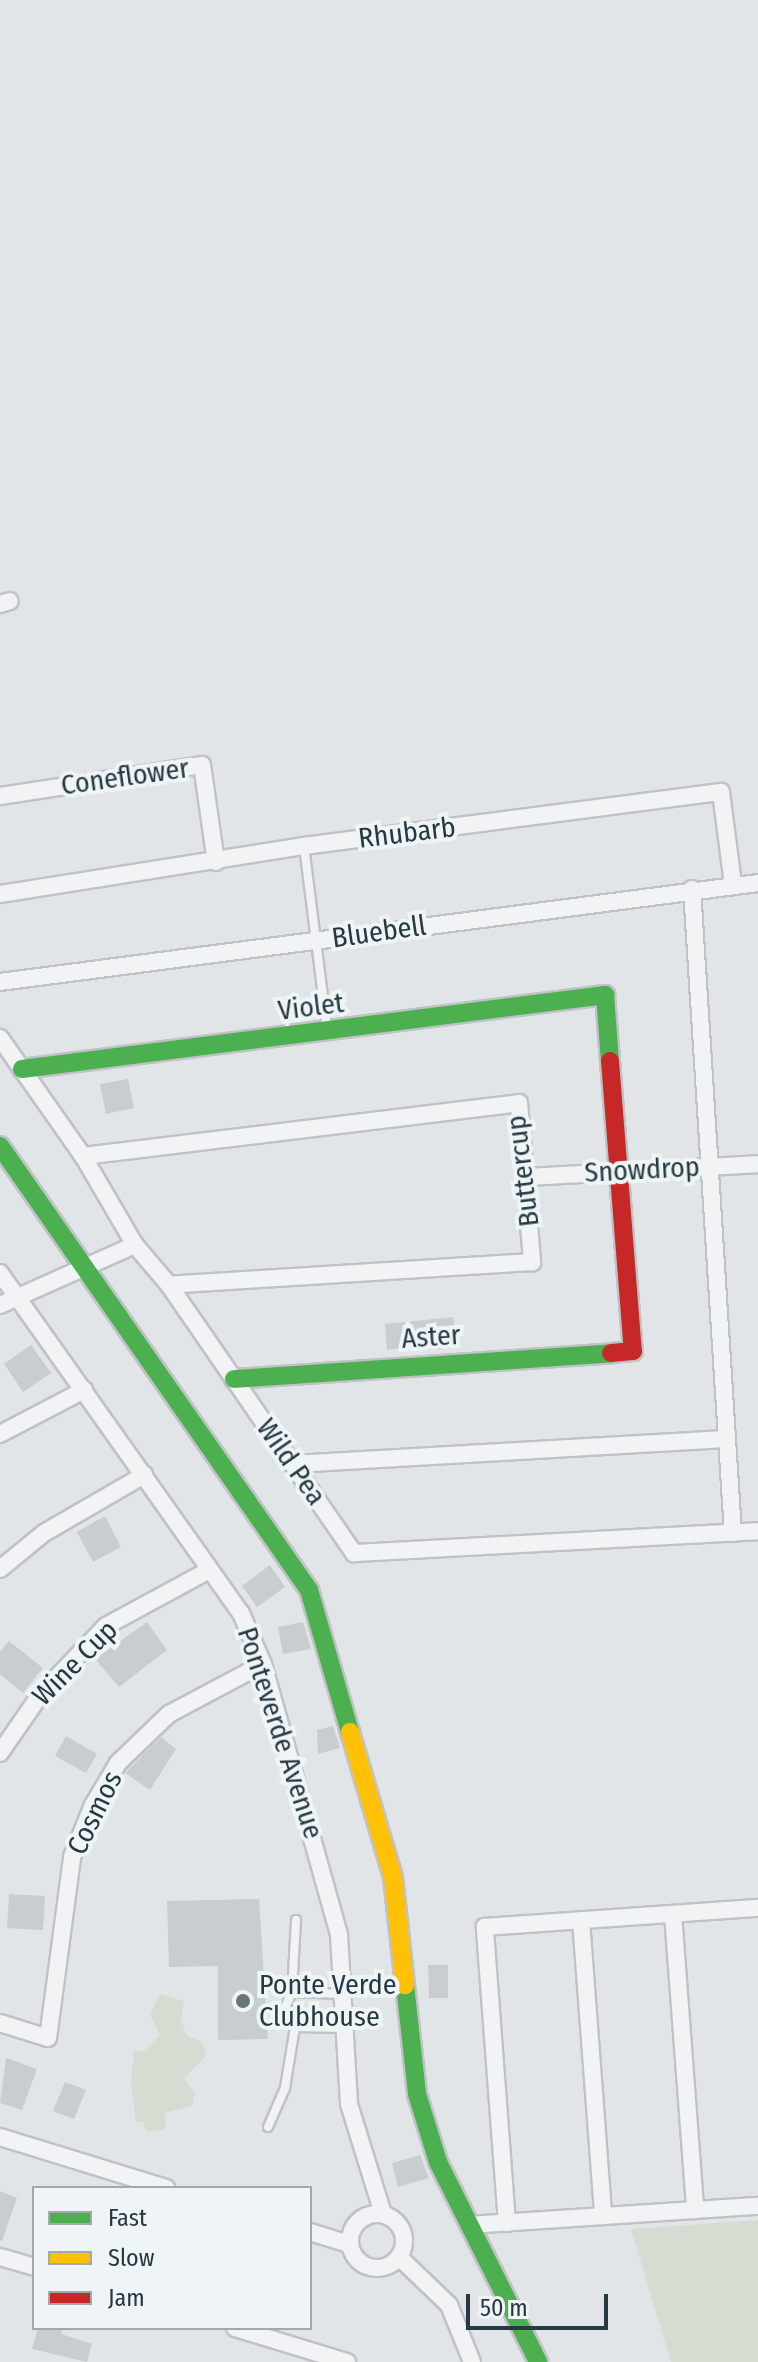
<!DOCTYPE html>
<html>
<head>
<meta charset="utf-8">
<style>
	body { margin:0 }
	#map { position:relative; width:758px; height:2362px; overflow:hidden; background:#e2e5e7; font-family:"Fira Sans Condensed",sans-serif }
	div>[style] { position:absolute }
	.green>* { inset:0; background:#d5dcd1 }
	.building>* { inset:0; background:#cacdcf }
	.roads { filter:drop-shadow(2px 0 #c0c3c5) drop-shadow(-2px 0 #c0c3c5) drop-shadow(0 2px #c0c3c5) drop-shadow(0 -2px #c0c3c5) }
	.lane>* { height:8px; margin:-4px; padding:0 4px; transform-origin:4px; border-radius:4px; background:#f1f3f4 }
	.street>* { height:16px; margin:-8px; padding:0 8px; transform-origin:8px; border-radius:8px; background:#f1f3f4 }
	.street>.ring { margin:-8px; padding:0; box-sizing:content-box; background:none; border:16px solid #f1f3f4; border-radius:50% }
	.fast>* { height:18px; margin:-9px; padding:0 9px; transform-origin:9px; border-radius:9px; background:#4caf50 }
	.slow>* { height:18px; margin:-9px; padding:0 9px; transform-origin:9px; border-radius:9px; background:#ffc107 }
	.jam>* { height:18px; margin:-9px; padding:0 9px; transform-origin:9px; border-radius:9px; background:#c62828 }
	.dots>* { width:22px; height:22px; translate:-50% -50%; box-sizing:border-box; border:4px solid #eff4f7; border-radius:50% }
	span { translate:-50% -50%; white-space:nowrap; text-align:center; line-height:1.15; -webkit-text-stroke:8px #eff4f7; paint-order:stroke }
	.street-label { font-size:28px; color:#263842 }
	.poi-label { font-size:28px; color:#263842 }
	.left { translate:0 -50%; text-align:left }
	.legend { position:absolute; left:32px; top:2186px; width:280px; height:144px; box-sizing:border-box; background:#eff4f7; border:2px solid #9fa9af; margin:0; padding:10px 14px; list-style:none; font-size:24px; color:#263842 }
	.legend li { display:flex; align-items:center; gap:16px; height:40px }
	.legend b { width:40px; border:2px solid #9fa9af }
	.scale { position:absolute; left:466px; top:2294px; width:142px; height:36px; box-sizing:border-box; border:4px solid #263842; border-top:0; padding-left:10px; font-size:24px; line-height:28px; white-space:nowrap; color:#263842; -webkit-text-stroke:6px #eff4f7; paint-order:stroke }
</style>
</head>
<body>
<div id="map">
	<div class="green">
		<i style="clip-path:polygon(160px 1994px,184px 2001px,181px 2019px,186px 2035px,203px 2043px,206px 2056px,184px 2079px,195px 2093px,192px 2106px,165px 2113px,165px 2130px,146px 2131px,143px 2122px,136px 2122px,131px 2082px,134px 2050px,143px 2052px,160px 2035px,150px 2014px)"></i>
		<i style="clip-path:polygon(758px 2220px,758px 2362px,671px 2362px,631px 2229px)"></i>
	</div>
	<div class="building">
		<i style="clip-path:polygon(128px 1079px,134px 1108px,106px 1114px,100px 1084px)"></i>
		<i style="clip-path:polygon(453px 1317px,457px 1348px,433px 1350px,433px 1344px,387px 1350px,385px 1324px)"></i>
		<i style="clip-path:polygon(31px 1345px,51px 1373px,23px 1392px,4px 1364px)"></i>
		<i style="clip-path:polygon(105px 1516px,121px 1547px,93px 1562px,77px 1532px)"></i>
		<i style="clip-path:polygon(270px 1565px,285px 1587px,257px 1607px,242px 1586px)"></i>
		<i style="clip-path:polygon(147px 1622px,167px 1650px,119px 1687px,95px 1659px)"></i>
		<i style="clip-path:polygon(303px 1622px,311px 1649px,283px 1654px,278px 1627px)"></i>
		<i style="clip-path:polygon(9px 1641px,43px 1668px,23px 1693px,0 1674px,0 1652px)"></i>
		<i style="clip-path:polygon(333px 1726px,340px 1748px,318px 1754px,317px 1730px)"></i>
		<i style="clip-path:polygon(66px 1736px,97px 1754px,86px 1773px,55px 1756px)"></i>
		<i style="clip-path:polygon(161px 1737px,176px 1749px,150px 1790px,125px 1773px)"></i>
		<i style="clip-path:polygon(9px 1894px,45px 1896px,43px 1930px,7px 1928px)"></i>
		<i style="clip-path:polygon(259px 1899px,268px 2039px,218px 2040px,218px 1966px,169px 1967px,167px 1901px)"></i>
		<i style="clip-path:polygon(428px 1965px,448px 1965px,448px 1998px,429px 1998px)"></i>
		<i style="clip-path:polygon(6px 2058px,37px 2069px,22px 2110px,0 2103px)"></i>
		<i style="clip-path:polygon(65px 2082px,86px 2090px,74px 2119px,53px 2111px)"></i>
		<i style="clip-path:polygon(420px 2155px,429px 2178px,398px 2187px,392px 2163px)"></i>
		<i style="clip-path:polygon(0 2191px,17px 2198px,2px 2241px,0 2240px)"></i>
		<i style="clip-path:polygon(38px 2328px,63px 2328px,61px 2334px,92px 2344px,87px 2362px,32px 2349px)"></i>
	</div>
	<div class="roads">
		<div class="lane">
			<i style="left:304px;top:846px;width:184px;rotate:82.8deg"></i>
			<i style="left:292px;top:1992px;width:72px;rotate:-86.8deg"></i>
			<i style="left:342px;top:1994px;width:50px;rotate:-177.7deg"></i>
			<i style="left:292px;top:1992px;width:20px;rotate:114deg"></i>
			<i style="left:284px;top:2010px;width:20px;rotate:57deg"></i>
			<i style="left:295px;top:2027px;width:50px;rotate:1.1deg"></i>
			<i style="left:268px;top:2127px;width:43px;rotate:-66.4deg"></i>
			<i style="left:285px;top:2088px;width:62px;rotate:-80.7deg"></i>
		</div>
		<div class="street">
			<i style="left:0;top:604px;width:10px;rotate:-17deg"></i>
			<i style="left:0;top:796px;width:204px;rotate:-8.7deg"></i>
			<i style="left:202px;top:765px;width:98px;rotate:81.8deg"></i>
			<i style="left:692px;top:889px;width:645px;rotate:86.36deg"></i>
			<i style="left:0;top:894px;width:308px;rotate:-9deg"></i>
			<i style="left:304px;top:846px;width:420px;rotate:-7.4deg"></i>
			<i style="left:721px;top:792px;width:94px;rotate:82.6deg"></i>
			<i style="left:0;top:982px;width:764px;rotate:-7.44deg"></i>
			<i style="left:0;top:1038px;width:144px;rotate:54.9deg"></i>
			<i style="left:83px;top:1156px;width:103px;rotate:59.7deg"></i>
			<i style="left:135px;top:1245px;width:52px;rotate:49.6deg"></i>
			<i style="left:169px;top:1285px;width:326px;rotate:55.4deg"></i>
			<i style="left:354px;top:1553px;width:405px;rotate:-3.1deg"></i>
			<i style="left:83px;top:1156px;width:439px;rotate:-6.9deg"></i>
			<i style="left:519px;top:1103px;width:160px;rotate:85.3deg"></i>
			<i style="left:532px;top:1262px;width:364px;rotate:176.4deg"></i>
			<i style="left:527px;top:1177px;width:231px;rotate:-3.2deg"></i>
			<i style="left:0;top:1273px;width:417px;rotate:54.7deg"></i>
			<i style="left:241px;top:1613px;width:56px;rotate:66.7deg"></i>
			<i style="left:263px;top:1664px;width:281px;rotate:74.3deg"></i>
			<i style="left:339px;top:1935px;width:169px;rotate:86.6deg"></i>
			<i style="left:349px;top:2104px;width:115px;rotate:72.8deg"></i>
			<i style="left:0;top:1305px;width:148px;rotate:-24deg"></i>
			<i style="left:0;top:1434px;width:95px;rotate:-27.6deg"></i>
			<i style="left:293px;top:1464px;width:434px;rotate:-3.3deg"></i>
			<i style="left:0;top:1569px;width:57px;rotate:-39.3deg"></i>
			<i style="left:44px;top:1533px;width:116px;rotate:-30.1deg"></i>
			<i style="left:0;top:1753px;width:70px;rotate:-55.4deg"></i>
			<i style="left:40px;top:1695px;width:95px;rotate:-46.3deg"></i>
			<i style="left:106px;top:1626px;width:117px;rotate:-28.5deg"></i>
			<i style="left:673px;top:1914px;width:297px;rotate:85.7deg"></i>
			<i style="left:581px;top:1920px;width:297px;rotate:85.7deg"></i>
			<i style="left:0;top:2023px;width:50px;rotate:17.4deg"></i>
			<i style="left:48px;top:2038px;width:183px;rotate:-82.4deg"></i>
			<i style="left:72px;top:1857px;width:56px;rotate:-68deg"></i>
			<i style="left:93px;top:1805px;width:49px;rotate:-59.2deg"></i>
			<i style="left:118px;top:1763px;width:71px;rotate:-43.9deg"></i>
			<i style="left:169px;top:1714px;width:106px;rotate:-28deg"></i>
			<i style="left:0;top:2137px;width:174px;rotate:17.1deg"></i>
			<i class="ring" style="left:350px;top:2214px;width:38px;height:38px"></i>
			<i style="left:507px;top:2223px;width:297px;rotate:-94.3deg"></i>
			<i style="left:485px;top:1927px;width:274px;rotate:-4deg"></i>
			<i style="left:469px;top:2225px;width:290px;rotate:-3.8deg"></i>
			<i style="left:310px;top:2232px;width:41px;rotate:17.1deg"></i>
			<i style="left:0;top:2257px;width:35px;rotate:16deg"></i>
			<i style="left:399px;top:2257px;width:69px;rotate:43.8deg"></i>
			<i style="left:449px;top:2305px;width:61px;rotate:68deg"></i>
			<i style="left:235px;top:2328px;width:117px;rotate:16.9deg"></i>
		</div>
		<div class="fast">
			<i style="left:22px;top:1069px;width:588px;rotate:-7.23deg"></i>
			<i style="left:605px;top:995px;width:66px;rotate:85.7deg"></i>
			<i style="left:0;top:1146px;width:541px;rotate:55.16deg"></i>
			<i style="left:309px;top:1590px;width:148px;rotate:73.9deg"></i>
			<i style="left:234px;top:1379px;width:378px;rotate:-3.9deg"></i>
			<i style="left:405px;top:1985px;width:110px;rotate:83.7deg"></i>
			<i style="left:417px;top:2094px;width:71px;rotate:72.8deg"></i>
			<i style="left:438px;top:2162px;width:224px;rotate:63.4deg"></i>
		</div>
		<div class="slow">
			<i style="left:350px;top:1732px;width:151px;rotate:73.5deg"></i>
			<i style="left:393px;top:1877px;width:109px;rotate:83.7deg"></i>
		</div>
		<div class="jam">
			<i style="left:610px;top:1061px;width:291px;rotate:85.5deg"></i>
			<i style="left:633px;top:1351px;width:22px;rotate:175deg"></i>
		</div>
	</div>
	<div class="dots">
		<i style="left:243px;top:2001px;background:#68757c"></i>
	</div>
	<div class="street-label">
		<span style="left:125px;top:777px;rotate:-8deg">Coneflower</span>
		<span style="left:407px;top:833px;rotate:-7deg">Rhubarb</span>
		<span style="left:379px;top:932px;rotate:-8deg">Bluebell</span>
		<span style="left:311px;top:1007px;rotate:-7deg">Violet</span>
		<span style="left:642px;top:1170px;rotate:-3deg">Snowdrop</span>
		<span style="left:523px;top:1171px;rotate:-97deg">Buttercup</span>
		<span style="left:431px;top:1337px;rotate:-4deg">Aster</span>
		<span style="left:291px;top:1462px;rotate:55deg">Wild Pea</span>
		<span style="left:75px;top:1663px;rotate:-45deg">Wine Cup</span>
		<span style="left:280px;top:1733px;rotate:72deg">Ponteverde Avenue</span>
		<span style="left:95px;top:1813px;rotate:-64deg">Cosmos</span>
	</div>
	<div class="poi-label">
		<span class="left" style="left:259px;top:2001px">Ponte Verde<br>Clubhouse</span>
	</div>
	<ul class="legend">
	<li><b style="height:10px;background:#4caf50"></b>Fast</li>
	<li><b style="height:10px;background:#ffc107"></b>Slow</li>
	<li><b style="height:10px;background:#c62828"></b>Jam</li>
	</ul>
	<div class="scale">50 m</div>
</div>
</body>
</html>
